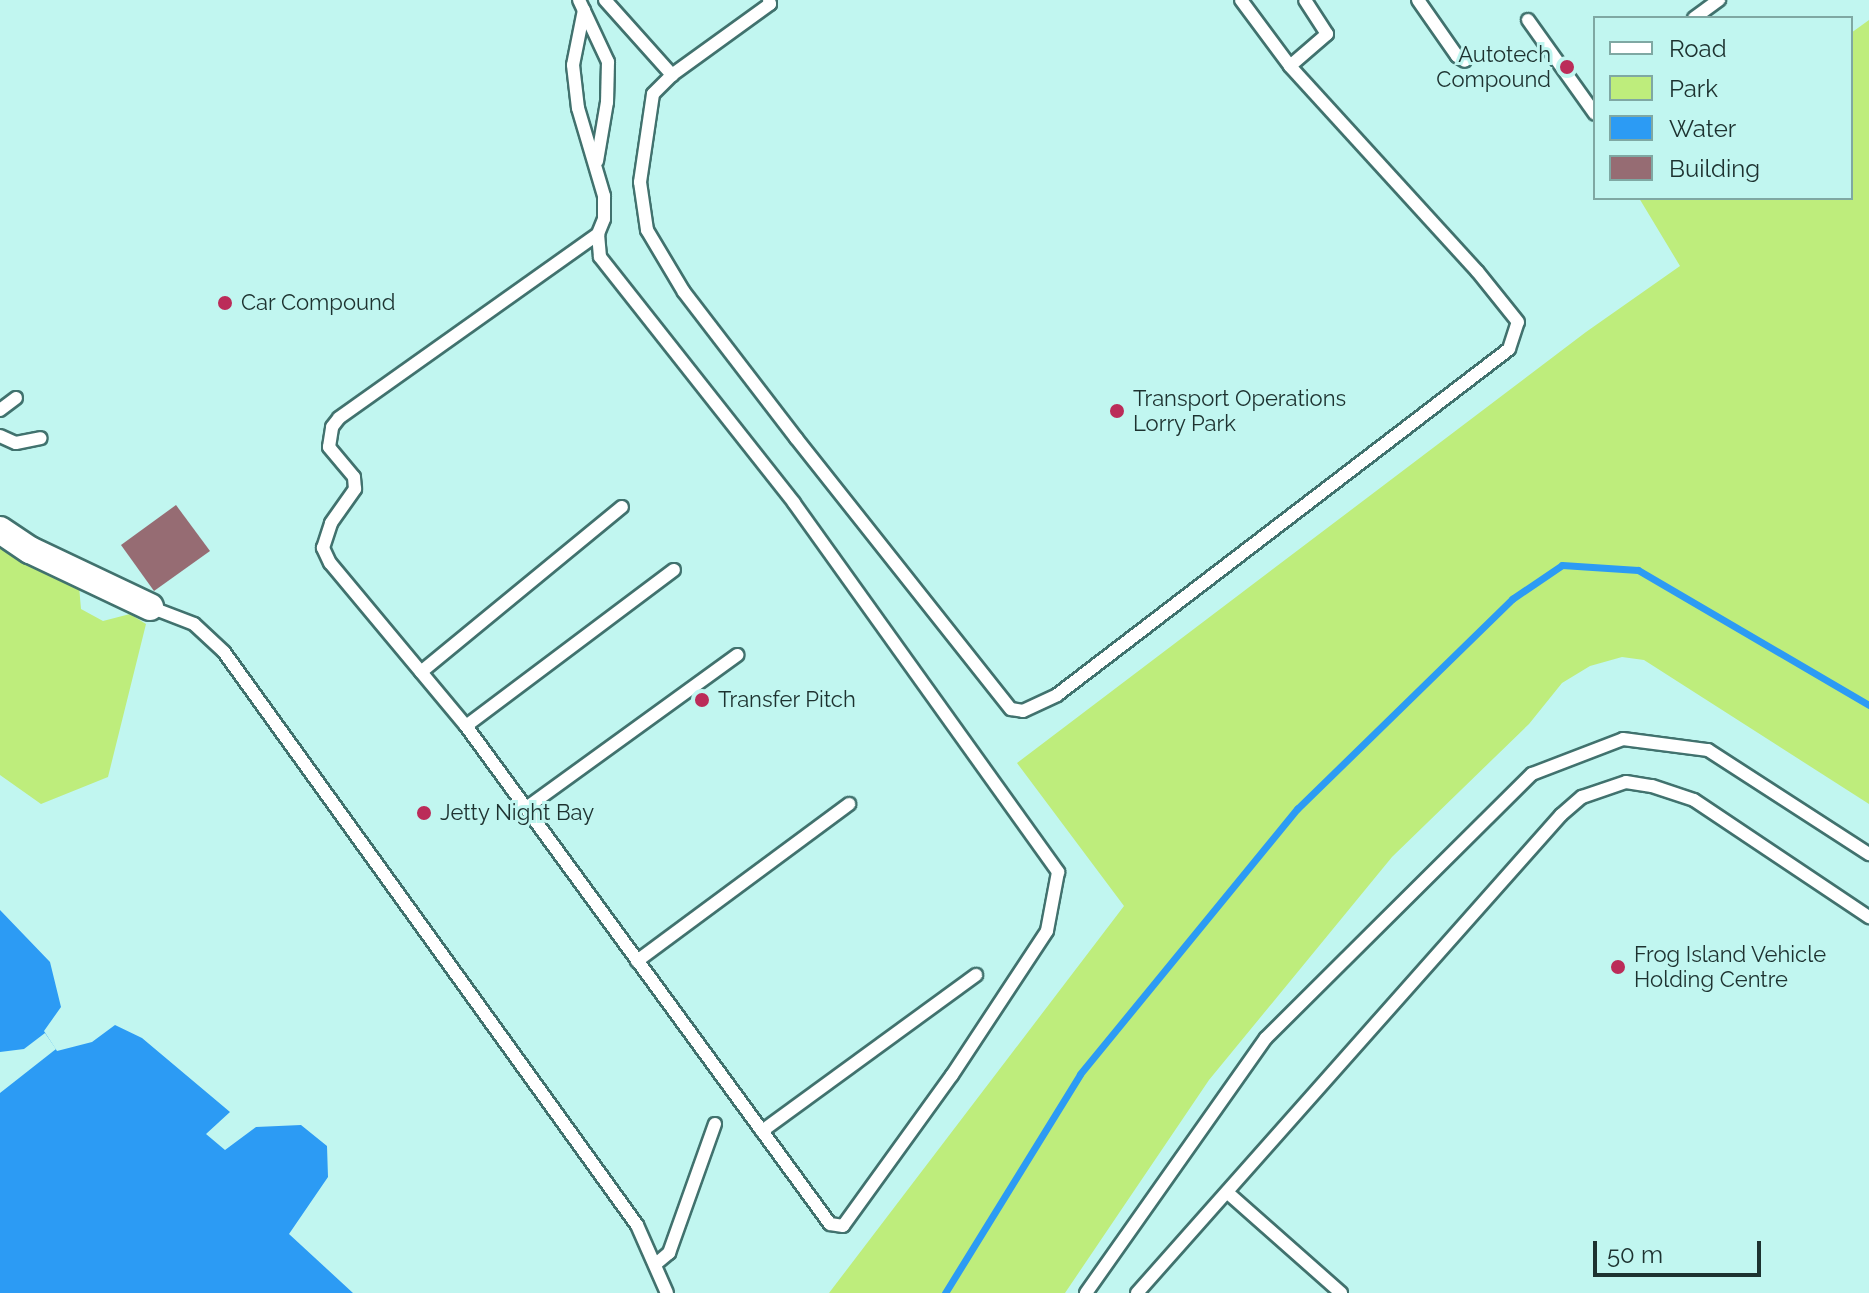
<!DOCTYPE html>
<html>
<head>
<meta charset="utf-8">
<style>
	body { margin:0 }
	#map { position:relative; width:1869px; height:1293px; overflow:hidden; background:#c1f6f0; font-family:Raleway,sans-serif }
	div>[style] { position:absolute }
	.green>* { inset:0; background:#beed7c }
	.water>* { inset:0; background:#2c9bf4 }
	.pier>* { inset:0; background:#c1f6f0 }
	.stream>* { height:7px; margin:-3.5px; padding:0 3.5px; transform-origin:3.5px; border-radius:3.5px; background:#2c9bf4 }
	.building>* { inset:0; background:#966c73 }
	.roads { filter:drop-shadow(2px 0 #41726e) drop-shadow(-2px 0 #41726e) drop-shadow(0 2px #41726e) drop-shadow(0 -2px #41726e) }
	.lane>* { height:12px; margin:-6px; padding:0 6px; transform-origin:6px; border-radius:6px; background:#fff }
	.street>* { height:26px; margin:-13px; padding:0 13px; transform-origin:13px; border-radius:13px; background:#fff }
	.dots>* { width:22px; height:22px; translate:-50% -50%; box-sizing:border-box; border:4px solid #c1f6f0; border-radius:50% }
	span { translate:-50% -50%; white-space:nowrap; text-align:center; line-height:1.15; -webkit-text-stroke:6px #c1f6f0; paint-order:stroke }
	.poi-label { font-size:22px; color:#1d3230 }
	.right { translate:-100% -50%; text-align:right }
	.left { translate:0 -50%; text-align:left }
	.legend { position:absolute; left:1593px; top:16px; width:260px; height:184px; box-sizing:border-box; background:#c1f6f0; border:2px solid #7fa8a3; margin:0; padding:10px 14px; list-style:none; font-size:24px; color:#1d3230 }
	.legend li { display:flex; align-items:center; gap:16px; height:40px }
	.legend b { width:40px; border:2px solid #7fa8a3 }
	.scale { position:absolute; left:1593px; top:1241px; width:168px; height:36px; box-sizing:border-box; border:4px solid #1d3230; border-top:0; padding-left:10px; font-size:24px; line-height:28px; white-space:nowrap; color:#1d3230; -webkit-text-stroke:6px #c1f6f0; paint-order:stroke }
</style>
</head>
<body>
<div id="map">
	<div class="green">
		<i style="clip-path:polygon(1869px 20px,1869px 804px,1644px 660px,1622px 657px,1590px 666px,1562px 683px,1529px 724px,1392px 857px,1209px 1080px,1065px 1293px,829px 1293px,1124px 906px,1017px 763px,1586px 332px,1680px 266px,1639px 198px,1851px 198px,1851px 33px)"></i>
		<i style="clip-path:polygon(0 546px,79px 586px,81px 609px,103px 621px,130px 614px,146px 624px,108px 777px,41px 804px,0 775px)"></i>
	</div>
	<div class="water">
		<i style="clip-path:polygon(0 910px,50px 962px,61px 1007px,44px 1031px,57px 1051px,92px 1042px,115px 1025px,142px 1038px,230px 1112px,206px 1134px,225px 1150px,256px 1127px,301px 1125px,327px 1146px,328px 1177px,289px 1234px,353px 1293px,0 1293px)"></i>
	</div>
	<div class="pier">
		<i style="clip-path:polygon(45px 1033px,56px 1049px,0 1093px,0 1052px,24px 1049px)"></i>
	</div>
	<div class="stream">
		<i style="left:945px;top:1293px;width:257px;rotate:-58.3deg"></i>
		<i style="left:1080px;top:1074px;width:343px;rotate:-50.7deg"></i>
		<i style="left:1297px;top:809px;width:301px;rotate:-44.3deg"></i>
		<i style="left:1512px;top:599px;width:60px;rotate:-34.2deg"></i>
		<i style="left:1562px;top:565px;width:76px;rotate:3.8deg"></i>
		<i style="left:1638px;top:570px;width:268px;rotate:30.3deg"></i>
	</div>
	<div class="building">
		<i style="clip-path:polygon(176px 505px,210px 551px,154px 591px,121px 545px)"></i>
	</div>
	<div class="roads">
		<div class="lane">
			<i style="left:579px;top:0;width:68px;rotate:64.9deg"></i>
			<i style="left:608px;top:62px;width:40px;rotate:91.4deg"></i>
			<i style="left:607px;top:102px;width:60px;rotate:99.6deg"></i>
			<i style="left:605px;top:0;width:101px;rotate:48.2deg"></i>
			<i style="left:769px;top:0;width:4px;rotate:76deg"></i>
			<i style="left:770px;top:4px;width:121px;rotate:144.1deg"></i>
			<i style="left:672px;top:75px;width:27px;rotate:135deg"></i>
			<i style="left:653px;top:94px;width:89px;rotate:98.4deg"></i>
			<i style="left:640px;top:182px;width:49px;rotate:81.7deg"></i>
			<i style="left:647px;top:230px;width:72px;rotate:59.2deg"></i>
			<i style="left:684px;top:292px;width:184px;rotate:52.5deg"></i>
			<i style="left:796px;top:438px;width:346px;rotate:51.6deg"></i>
			<i style="left:1011px;top:709px;width:12px;rotate:9deg"></i>
			<i style="left:1023px;top:711px;width:38px;rotate:-25deg"></i>
			<i style="left:1057px;top:695px;width:569px;rotate:-37.43deg"></i>
			<i style="left:1509px;top:349px;width:28px;rotate:-72deg"></i>
			<i style="left:1518px;top:322px;width:65px;rotate:-128.8deg"></i>
			<i style="left:1477px;top:271px;width:277px;rotate:-132.4deg"></i>
			<i style="left:1290px;top:66px;width:82px;rotate:-126.6deg"></i>
			<i style="left:1418px;top:0;width:68px;rotate:55.1deg"></i>
			<i style="left:1457px;top:56px;width:9px;rotate:32deg"></i>
			<i style="left:584px;top:10px;width:56px;rotate:101.3deg"></i>
			<i style="left:573px;top:65px;width:43px;rotate:83.4deg"></i>
			<i style="left:578px;top:108px;width:92px;rotate:73.5deg"></i>
			<i style="left:604px;top:196px;width:23px;rotate:90deg"></i>
			<i style="left:604px;top:219px;width:16px;rotate:112deg"></i>
			<i style="left:598px;top:234px;width:23px;rotate:85deg"></i>
			<i style="left:600px;top:257px;width:313px;rotate:51.7deg"></i>
			<i style="left:794px;top:503px;width:454px;rotate:54.4deg"></i>
			<i style="left:1058px;top:872px;width:60px;rotate:100.6deg"></i>
			<i style="left:1047px;top:931px;width:173px;rotate:123.4deg"></i>
			<i style="left:952px;top:1075px;width:186px;rotate:125.8deg"></i>
			<i style="left:843px;top:1226px;width:13px;rotate:-171deg"></i>
			<i style="left:830px;top:1224px;width:617px;rotate:-126.16deg"></i>
			<i style="left:466px;top:726px;width:212px;rotate:-129.8deg"></i>
			<i style="left:330px;top:563px;width:17px;rotate:-115deg"></i>
			<i style="left:323px;top:548px;width:26px;rotate:-72deg"></i>
			<i style="left:331px;top:523px;width:42px;rotate:-54.8deg"></i>
			<i style="left:355px;top:489px;width:12px;rotate:-95deg"></i>
			<i style="left:354px;top:477px;width:39px;rotate:-130deg"></i>
			<i style="left:329px;top:447px;width:20px;rotate:-81deg"></i>
			<i style="left:332px;top:427px;width:11px;rotate:-52deg"></i>
			<i style="left:339px;top:418px;width:318px;rotate:-35.4deg"></i>
			<i style="left:1694px;top:18px;width:31px;rotate:-36deg"></i>
			<i style="left:1528px;top:20px;width:115px;rotate:54.5deg"></i>
			<i style="left:1290px;top:66px;width:49px;rotate:-40.9deg"></i>
			<i style="left:1327px;top:34px;width:40px;rotate:-122.9deg"></i>
			<i style="left:0;top:410px;width:20px;rotate:-37deg"></i>
			<i style="left:0;top:436px;width:17px;rotate:24deg"></i>
			<i style="left:16px;top:443px;width:25px;rotate:-11deg"></i>
			<i style="left:150px;top:607px;width:47px;rotate:21.1deg"></i>
			<i style="left:194px;top:624px;width:41px;rotate:43deg"></i>
			<i style="left:224px;top:652px;width:706px;rotate:54.22deg"></i>
			<i style="left:637px;top:1225px;width:74px;rotate:66.2deg"></i>
			<i style="left:421px;top:672px;width:260px;rotate:-39.4deg"></i>
			<i style="left:466px;top:726px;width:260px;rotate:-36.9deg"></i>
			<i style="left:526px;top:808px;width:261px;rotate:-35.9deg"></i>
			<i style="left:637px;top:961px;width:264px;rotate:-36.5deg"></i>
			<i style="left:762px;top:1131px;width:265px;rotate:-36.1deg"></i>
			<i style="left:1228px;top:1193px;width:151px;rotate:41.5deg"></i>
			<i style="left:657px;top:1263px;width:16px;rotate:-40deg"></i>
			<i style="left:669px;top:1253px;width:137px;rotate:-70.4deg"></i>
			<i style="left:1086px;top:1293px;width:312px;rotate:-54.8deg"></i>
			<i style="left:1266px;top:1038px;width:375px;rotate:-44.8deg"></i>
			<i style="left:1532px;top:774px;width:97px;rotate:-21deg"></i>
			<i style="left:1623px;top:739px;width:86px;rotate:7.4deg"></i>
			<i style="left:1708px;top:750px;width:192px;rotate:32.9deg"></i>
			<i style="left:1137px;top:1293px;width:639px;rotate:-48.43deg"></i>
			<i style="left:1561px;top:815px;width:28px;rotate:-41deg"></i>
			<i style="left:1582px;top:797px;width:46px;rotate:-18.8deg"></i>
			<i style="left:1626px;top:782px;width:26px;rotate:9deg"></i>
			<i style="left:1652px;top:786px;width:44px;rotate:18.4deg"></i>
			<i style="left:1694px;top:800px;width:211px;rotate:33.8deg"></i>
		</div>
		<div class="street">
			<i style="left:0;top:530px;width:36px;rotate:34deg"></i>
			<i style="left:30px;top:550px;width:133px;rotate:25.4deg"></i>
		</div>
	</div>
	<div class="dots">
		<i style="left:1567px;top:67px;background:#bb2c59"></i>
		<i style="left:225px;top:303px;background:#bb2c59"></i>
		<i style="left:1117px;top:411px;background:#bb2c59"></i>
		<i style="left:702px;top:700px;background:#bb2c59"></i>
		<i style="left:424px;top:813px;background:#bb2c59"></i>
		<i style="left:1618px;top:967px;background:#bb2c59"></i>
	</div>
	<div class="poi-label">
		<span class="right" style="left:1551px;top:67px">Autotech<br>Compound</span>
		<span class="left" style="left:241px;top:303px">Car Compound</span>
		<span class="left" style="left:1133px;top:411px">Transport Operations<br>Lorry Park</span>
		<span class="left" style="left:718px;top:700px">Transfer Pitch</span>
		<span class="left" style="left:440px;top:813px">Jetty Night Bay</span>
		<span class="left" style="left:1634px;top:967px">Frog Island Vehicle<br>Holding Centre</span>
	</div>
	<ul class="legend">
	<li><b style="height:10px;background:#fff"></b>Road</li>
	<li><b style="height:22px;background:#beed7c"></b>Park</li>
	<li><b style="height:22px;background:#2c9bf4"></b>Water</li>
	<li><b style="height:22px;background:#966c73"></b>Building</li>
	</ul>
	<div class="scale">50 m</div>
</div>
</body>
</html>
